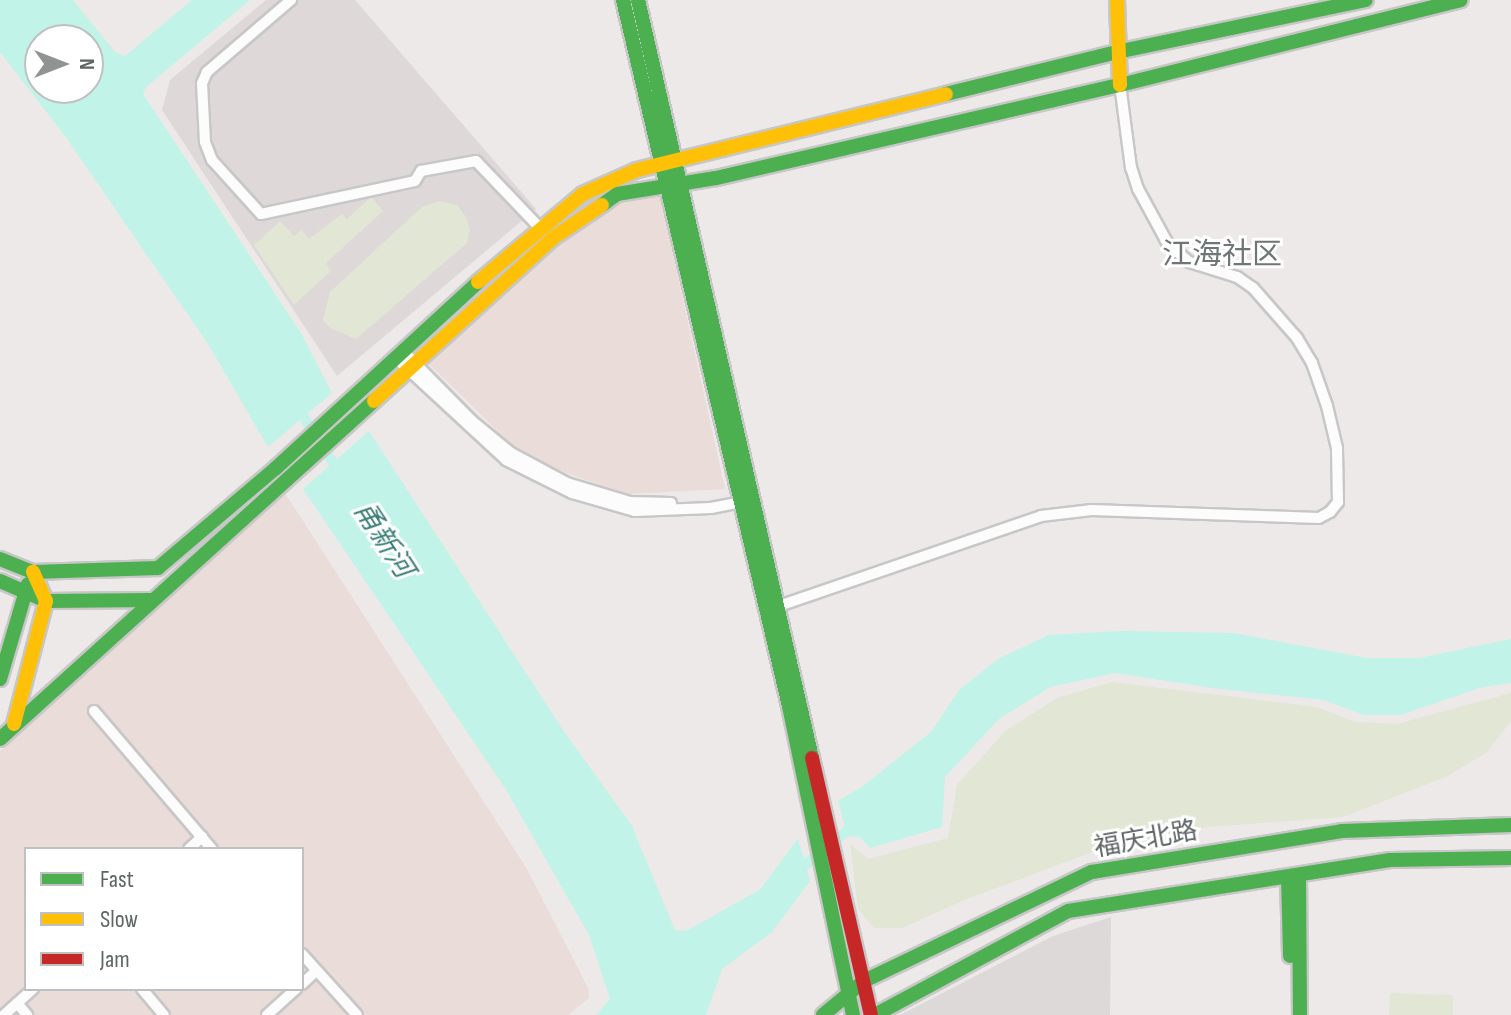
<!DOCTYPE html>
<html>
<head>
<meta charset="utf-8">
<style>
	body { margin:0 }
	#map { position:relative; width:1511px; height:1015px; overflow:hidden; background:#ede9e8; font-family:"Sofia Sans Condensed","Noto Sans SC",sans-serif }
	div>[style] { position:absolute }
	.commercial>* { inset:0; background:#e9dcd9 }
	.industrial>* { inset:0; background:#ddd9d8 }
	.education>* { inset:0; background:#ded9d8 }
	.green>* { inset:0; background:#e1e6d5 }
	.water>* { inset:0; background:#c1f3e9 }
	.canal>* { height:10px; margin:-5px; padding:0 5px; transform-origin:5px; border-radius:5px; background:#c1f3e9 }
	.roads { filter:drop-shadow(2px 0 #c8c7c7) drop-shadow(-2px 0 #c8c7c7) drop-shadow(0 2px #c8c7c7) drop-shadow(0 -2px #c8c7c7) }
	.street>* { height:10px; margin:-5px; padding:0 5px; transform-origin:5px; border-radius:5px; background:#fcfcfc }
	.fast>* { height:14px; margin:-7px; padding:0 7px; transform-origin:7px; border-radius:7px; background:#4caf50 }
	.slow>* { height:14px; margin:-7px; padding:0 7px; transform-origin:7px; border-radius:7px; background:#ffc107 }
	.jam>* { height:14px; margin:-7px; padding:0 7px; transform-origin:7px; border-radius:7px; background:#c62828 }
	span { translate:-50% -50%; white-space:nowrap; text-align:center; line-height:1.15; -webkit-text-stroke:6px #fff; paint-order:stroke }
	.street-label { font-size:26px; color:#5e6565 }
	.water-label { font-size:28px; color:#3b7e77; font-style:italic }
	.quarter-label { font-size:30px; color:#6f7776 }
	.legend { position:absolute; left:24px; top:847px; width:280px; height:144px; box-sizing:border-box; background:#fff; border:2px solid #bfc1c1; margin:0; padding:10px 14px; list-style:none; font-size:24px; color:#5e6565 }
	.legend li { display:flex; align-items:center; gap:16px; height:40px }
	.legend b { width:40px; border:2px solid #bfc1c1 }
	.north { position:absolute; left:24px; top:24px; width:80px; height:80px; box-sizing:border-box; background:#fff; border:2px solid #bfc1c1; border-radius:50%; rotate:90deg; font-size:22px; font-weight:700; line-height:32px; text-align:center; color:#5e6565 }
	.north::after { content:''; display:block; margin:auto; width:28px; height:36px; background:#909393; clip-path:polygon(50% 0,100% 100%,50% 72%,0 100%) }
</style>
</head>
<body>
<div id="map">
	<div class="commercial">
		<i style="clip-path:polygon(660px 196px,725px 489px,627px 494px,552px 468px,511px 444px,429px 364px,564px 239px,620px 203px)"></i>
		<i style="clip-path:polygon(evenodd,285px 493px,527px 869px,588px 988px,589px 998px,568px 1015px,0 1015px,0 751px,285px 493px,26px 849px,302px 849px,302px 989px,26px 989px,26px 849px)"></i>
	</div>
	<div class="industrial">
		<i style="clip-path:polygon(1111px 917px,1110px 1015px,900px 1015px,1053px 936px)"></i>
	</div>
	<div class="education">
		<i style="clip-path:polygon(266px 0,355px 0,536px 209px,337px 376px,162px 110px,170px 80px)"></i>
	</div>
	<div class="green">
		<i style="clip-path:polygon(371px 197px,383px 211px,326px 263px,331px 271px,294px 305px,254px 245px,280px 221px,294px 236px,301px 230px,309px 239px,342px 214px,347px 219px)"></i>
		<i style="clip-path:polygon(439px 201px,457px 205px,466px 217px,470px 229px,467px 243px,356px 339px,330px 328px,323px 320px,330px 292px,422px 207px)"></i>
		<i style="clip-path:polygon(1112px 682px,1317px 707px,1355px 722px,1397px 724px,1511px 693px,1511px 721px,1487px 752px,1448px 776px,1343px 817px,1208px 827px,1108px 846px,962px 901px,902px 928px,874px 928px,858px 909px,850px 844px,868px 859px,948px 838px,957px 785px,1005px 731px,1057px 698px)"></i>
		<i style="clip-path:polygon(1390px 993px,1453px 995px,1453px 1015px,1389px 1015px)"></i>
	</div>
	<div class="water">
		<i style="clip-path:polygon(evenodd,0 0,73px 0,115px 52px,125px 56px,192px 0,250px 0,146px 87px,143px 94px,301px 333px,332px 393px,268px 447px,208px 344px,65px 136px,0 52px,0 0,88px 40px,88px 88px,40px 88px,40px 40px,88px 40px)"></i>
		<i style="clip-path:polygon(369px 431px,563px 730px,632px 826px,675px 930px,686px 931px,761px 889px,798px 838px,810px 881px,772px 932px,722px 969px,706px 1015px,596px 1015px,610px 999px,589px 935px,505px 788px,303px 489px)"></i>
		<i style="clip-path:polygon(1121px 631px,1234px 633px,1367px 658px,1419px 658px,1511px 639px,1511px 683px,1483px 687px,1400px 715px,1364px 715px,1324px 700px,1213px 688px,1115px 673px,1050px 687px,999px 719px,945px 777px,942px 827px,870px 848px,860px 837px,847px 836px,838px 801px,863px 786px,931px 732px,959px 690px,998px 659px,1049px 635px)"></i>
	</div>
	<div class="canal">
		<i style="left:298px;top:408px;width:76px;rotate:57.4deg"></i>
		<i style="left:795px;top:873px;width:76px;rotate:-39.1deg"></i>
	</div>
	<div class="roads">
		<div class="street">
			<i style="left:291px;top:0;width:111px;rotate:139.4deg"></i>
			<i style="left:207px;top:72px;width:12px;rotate:114deg"></i>
			<i style="left:202px;top:83px;width:59px;rotate:87.1deg"></i>
			<i style="left:205px;top:142px;width:19px;rotate:69deg"></i>
			<i style="left:212px;top:160px;width:73px;rotate:47.8deg"></i>
			<i style="left:261px;top:214px;width:157px;rotate:-12.1deg"></i>
			<i style="left:415px;top:181px;width:12px;rotate:-59deg"></i>
			<i style="left:421px;top:171px;width:56px;rotate:-10.3deg"></i>
			<i style="left:476px;top:161px;width:94px;rotate:46.3deg"></i>
			<i style="left:403px;top:351px;width:97px;rotate:45.4deg"></i>
			<i style="left:471px;top:420px;width:52px;rotate:39.5deg"></i>
			<i style="left:511px;top:453px;width:64px;rotate:28.2deg"></i>
			<i style="left:567px;top:483px;width:66px;rotate:16.8deg"></i>
			<i style="left:630px;top:502px;width:41px;rotate:1.4deg"></i>
			<i style="left:396px;top:358px;width:150px;rotate:42.8deg"></i>
			<i style="left:506px;top:460px;width:74px;rotate:26.6deg"></i>
			<i style="left:572px;top:493px;width:66px;rotate:15.9deg"></i>
			<i style="left:635px;top:511px;width:76px;rotate:-2.3deg"></i>
			<i style="left:711px;top:508px;width:37px;rotate:-11deg"></i>
			<i style="left:773px;top:608px;width:283px;rotate:-18.9deg"></i>
			<i style="left:1041px;top:516px;width:51px;rotate:-6.7deg"></i>
			<i style="left:1092px;top:510px;width:227px;rotate:2deg"></i>
			<i style="left:1319px;top:518px;width:13px;rotate:-29deg"></i>
			<i style="left:1330px;top:512px;width:13px;rotate:-51deg"></i>
			<i style="left:1338px;top:502px;width:54px;rotate:-91.1deg"></i>
			<i style="left:1337px;top:448px;width:43px;rotate:-103.4deg"></i>
			<i style="left:1327px;top:406px;width:46px;rotate:-109.2deg"></i>
			<i style="left:1312px;top:363px;width:29px;rotate:-121deg"></i>
			<i style="left:1297px;top:338px;width:67px;rotate:-131.3deg"></i>
			<i style="left:1253px;top:288px;width:19px;rotate:-145deg"></i>
			<i style="left:1237px;top:277px;width:50px;rotate:-162.6deg"></i>
			<i style="left:1189px;top:262px;width:28px;rotate:-139deg"></i>
			<i style="left:1168px;top:244px;width:63px;rotate:-118.6deg"></i>
			<i style="left:1138px;top:189px;width:22px;rotate:-108deg"></i>
			<i style="left:1131px;top:168px;width:84px;rotate:-97.5deg"></i>
			<i style="left:94px;top:711px;width:182px;rotate:49.5deg"></i>
			<i style="left:189px;top:849px;width:18px;rotate:-43deg"></i>
			<i style="left:302px;top:954px;width:82px;rotate:48deg"></i>
			<i style="left:302px;top:984px;width:19px;rotate:-43deg"></i>
			<i style="left:142px;top:989px;width:34px;rotate:50deg"></i>
			<i style="left:17px;top:1003px;width:16px;rotate:50deg"></i>
			<i style="left:4px;top:1015px;width:39px;rotate:-42deg"></i>
			<i style="left:267px;top:1015px;width:39px;rotate:-42deg"></i>
		</div>
		<div class="fast">
			<i style="left:623px;top:0;width:725px;rotate:76.77deg"></i>
			<i style="left:789px;top:706px;width:316px;rotate:78.3deg"></i>
			<i style="left:638px;top:0;width:778px;rotate:77.07deg"></i>
			<i style="left:946px;top:94px;width:176px;rotate:-13.8deg"></i>
			<i style="left:1117px;top:52px;width:254px;rotate:-11.8deg"></i>
			<i style="left:602px;top:205px;width:19px;rotate:-36deg"></i>
			<i style="left:617px;top:194px;width:100px;rotate:-9.2deg"></i>
			<i style="left:716px;top:178px;width:415px;rotate:-13deg"></i>
			<i style="left:1120px;top:85px;width:351px;rotate:-14deg"></i>
			<i style="left:0;top:559px;width:35px;rotate:22deg"></i>
			<i style="left:33px;top:572px;width:125px;rotate:-1.8deg"></i>
			<i style="left:158px;top:568px;width:155px;rotate:-40.3deg"></i>
			<i style="left:276px;top:468px;width:275px;rotate:-42.6deg"></i>
			<i style="left:0;top:581px;width:50px;rotate:23.5deg"></i>
			<i style="left:46px;top:601px;width:106px;rotate:-0.5deg"></i>
			<i style="left:0;top:679px;width:99px;rotate:-73.6deg"></i>
			<i style="left:0;top:739px;width:504px;rotate:-42.11deg"></i>
			<i style="left:1299px;top:875px;width:140px;rotate:89.6deg"></i>
			<i style="left:1288px;top:877px;width:79px;rotate:88.5deg"></i>
			<i style="left:823px;top:1015px;width:53px;rotate:-39.7deg"></i>
			<i style="left:864px;top:981px;width:253px;rotate:-25.6deg"></i>
			<i style="left:1092px;top:872px;width:253px;rotate:-9.3deg"></i>
			<i style="left:1342px;top:831px;width:169px;rotate:-2deg"></i>
			<i style="left:875px;top:1015px;width:219px;rotate:-28.3deg"></i>
			<i style="left:1068px;top:911px;width:326px;rotate:-9deg"></i>
			<i style="left:1390px;top:860px;width:121px;rotate:-0.9deg"></i>
		</div>
		<div class="slow">
			<i style="left:1117px;top:0;width:85px;rotate:88deg"></i>
			<i style="left:478px;top:282px;width:137px;rotate:-40deg"></i>
			<i style="left:583px;top:194px;width:59px;rotate:-24deg"></i>
			<i style="left:637px;top:170px;width:318px;rotate:-13.8deg"></i>
			<i style="left:374px;top:401px;width:242px;rotate:-42.3deg"></i>
			<i style="left:553px;top:238px;width:59px;rotate:-34deg"></i>
			<i style="left:14px;top:724px;width:127px;rotate:-75.4deg"></i>
			<i style="left:46px;top:601px;width:32px;rotate:-114deg"></i>
		</div>
		<div class="jam">
			<i style="left:812px;top:758px;width:264px;rotate:77.1deg"></i>
		</div>
	</div>
	<div class="street-label">
		<span style="left:1146px;top:840px;rotate:-10deg">福庆北路</span>
	</div>
	<div class="water-label">
		<span style="left:383px;top:540px;rotate:57deg">甬新河</span>
	</div>
	<div class="quarter-label">
		<span style="left:1222px;top:255px">江海社区</span>
	</div>
	<ul class="legend">
	<li><b style="height:10px;background:#4caf50"></b>Fast</li>
	<li><b style="height:10px;background:#ffc107"></b>Slow</li>
	<li><b style="height:10px;background:#c62828"></b>Jam</li>
	</ul>
	<div class="north">N</div>
</div>
</body>
</html>
